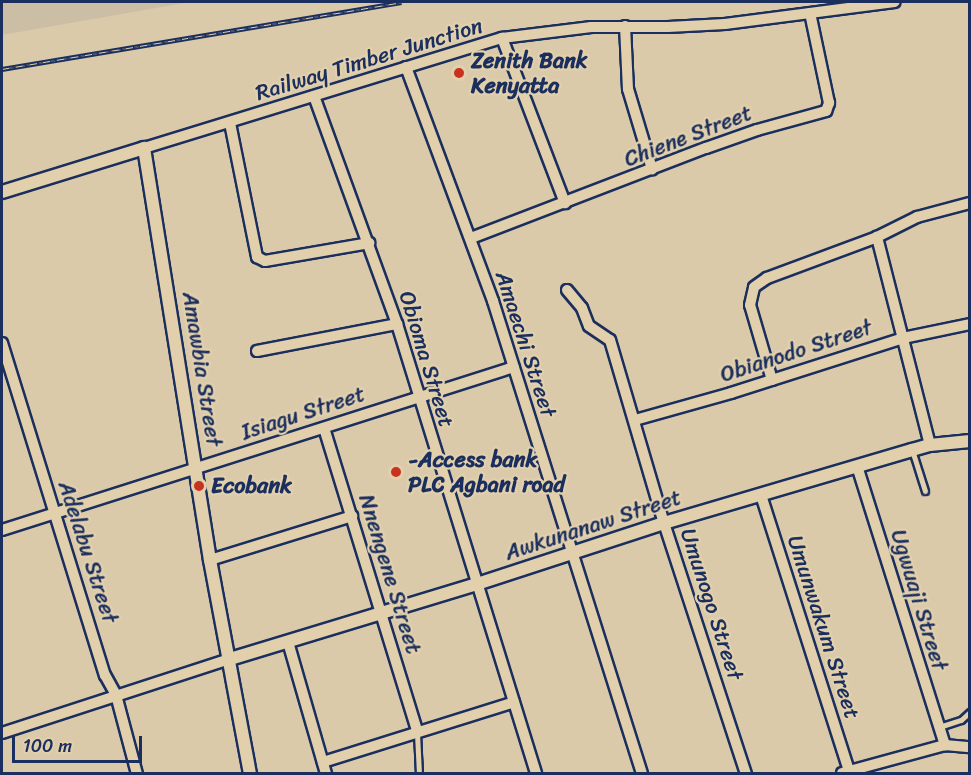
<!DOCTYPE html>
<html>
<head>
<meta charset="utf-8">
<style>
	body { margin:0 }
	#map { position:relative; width:971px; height:775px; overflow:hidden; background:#dacaaa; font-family:Sriracha,sans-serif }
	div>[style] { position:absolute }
	.built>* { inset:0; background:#cbbea4 }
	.roads { filter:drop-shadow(2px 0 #1b2f5e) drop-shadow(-2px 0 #1b2f5e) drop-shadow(0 2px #1b2f5e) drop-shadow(0 -2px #1b2f5e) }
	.service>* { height:5px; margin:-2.5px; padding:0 2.5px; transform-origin:2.5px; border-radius:2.5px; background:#e2d0ad }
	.minor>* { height:10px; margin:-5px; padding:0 5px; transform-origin:5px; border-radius:5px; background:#e2d0ad }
	.tertiary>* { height:12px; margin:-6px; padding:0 6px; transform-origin:6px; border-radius:6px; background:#e2d0ad }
	.rail>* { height:4.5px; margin-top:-2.25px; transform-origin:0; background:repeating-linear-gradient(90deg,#e2d0ad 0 7px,#1b2f5e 0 14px); box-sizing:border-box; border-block:2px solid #1b2f5e }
	.dots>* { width:16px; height:16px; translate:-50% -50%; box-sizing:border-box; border:3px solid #e2d0ad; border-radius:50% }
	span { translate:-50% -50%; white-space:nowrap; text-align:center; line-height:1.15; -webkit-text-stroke:4.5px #e2d0ad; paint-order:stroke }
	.street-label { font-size:22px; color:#1b2f5e }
	.poi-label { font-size:22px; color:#1b2f5e; font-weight:700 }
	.left { translate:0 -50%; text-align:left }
	.frame { position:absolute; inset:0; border:3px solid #1b2f5e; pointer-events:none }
	.scale { position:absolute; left:12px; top:736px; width:130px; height:27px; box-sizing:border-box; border:3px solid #1b2f5e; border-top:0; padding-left:8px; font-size:18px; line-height:21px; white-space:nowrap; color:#1b2f5e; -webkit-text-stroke:4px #e2d0ad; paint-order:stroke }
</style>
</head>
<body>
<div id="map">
	<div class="built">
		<i style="clip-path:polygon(2px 2px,190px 2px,2px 35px)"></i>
	</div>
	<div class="roads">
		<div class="service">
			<i style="left:912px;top:450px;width:43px;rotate:72.4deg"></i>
			<i style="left:939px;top:727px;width:23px;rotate:-18deg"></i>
			<i style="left:961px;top:720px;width:12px;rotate:-42deg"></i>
			<i style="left:417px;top:733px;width:41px;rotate:87.2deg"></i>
		</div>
		<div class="minor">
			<i style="left:625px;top:26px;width:63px;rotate:87.3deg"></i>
			<i style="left:628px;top:89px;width:84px;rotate:73.3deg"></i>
			<i style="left:502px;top:38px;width:177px;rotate:69.1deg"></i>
			<i style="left:406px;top:67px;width:250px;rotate:69.6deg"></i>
			<i style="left:493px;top:301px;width:496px;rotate:72.5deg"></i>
			<i style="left:314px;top:96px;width:243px;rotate:70deg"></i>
			<i style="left:397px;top:324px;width:471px;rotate:72.8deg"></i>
			<i style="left:230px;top:123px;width:137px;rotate:78.6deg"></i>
			<i style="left:257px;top:257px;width:9px;rotate:27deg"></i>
			<i style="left:265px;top:261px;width:106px;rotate:-9.8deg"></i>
			<i style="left:144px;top:148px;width:375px;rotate:-17.1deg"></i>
			<i style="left:502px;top:38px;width:90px;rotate:-7deg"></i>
			<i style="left:591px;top:27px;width:77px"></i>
			<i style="left:668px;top:27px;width:57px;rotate:-3deg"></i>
			<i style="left:725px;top:24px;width:171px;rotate:-7.4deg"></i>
			<i style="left:471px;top:238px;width:252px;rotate:-21deg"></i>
			<i style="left:706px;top:148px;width:54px;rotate:-19.4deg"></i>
			<i style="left:757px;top:130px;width:72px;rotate:-15.4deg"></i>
			<i style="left:826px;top:111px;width:9px;rotate:-69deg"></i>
			<i style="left:829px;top:103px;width:92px;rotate:-101.9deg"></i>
			<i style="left:567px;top:290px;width:23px;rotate:50deg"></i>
			<i style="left:582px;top:308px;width:19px;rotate:69deg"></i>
			<i style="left:589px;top:326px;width:25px;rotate:34deg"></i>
			<i style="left:610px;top:340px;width:191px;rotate:73.6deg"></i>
			<i style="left:664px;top:523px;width:264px;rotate:71.9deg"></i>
			<i style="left:2px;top:343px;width:348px;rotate:72.8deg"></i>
			<i style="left:105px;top:675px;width:23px;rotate:61deg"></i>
			<i style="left:116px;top:695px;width:82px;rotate:75.1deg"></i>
			<i style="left:257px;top:351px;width:143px;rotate:-10.9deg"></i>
			<i style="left:772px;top:380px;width:78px;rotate:-106.3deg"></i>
			<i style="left:750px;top:305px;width:18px;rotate:-77deg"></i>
			<i style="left:754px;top:287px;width:16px;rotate:-35deg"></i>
			<i style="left:767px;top:278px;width:117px;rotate:-20.4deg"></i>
			<i style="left:635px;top:420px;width:100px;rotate:-15.7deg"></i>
			<i style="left:731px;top:393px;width:181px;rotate:-17.7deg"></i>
			<i style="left:903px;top:338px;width:68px;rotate:-11.8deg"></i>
			<i style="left:324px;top:428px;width:317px;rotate:72.9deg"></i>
			<i style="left:930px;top:445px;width:215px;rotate:-104.3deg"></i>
			<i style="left:877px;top:237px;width:45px;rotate:-26.6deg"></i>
			<i style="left:917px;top:217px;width:55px;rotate:-14.8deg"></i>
			<i style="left:857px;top:466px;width:293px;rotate:72.5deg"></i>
			<i style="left:761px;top:495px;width:293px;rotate:72.3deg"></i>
			<i style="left:2px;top:530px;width:537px;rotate:-17.66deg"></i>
			<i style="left:210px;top:560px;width:149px;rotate:-17.2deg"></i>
			<i style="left:288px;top:642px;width:137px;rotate:73.9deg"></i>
			<i style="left:2px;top:733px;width:240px;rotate:-18deg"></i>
			<i style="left:323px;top:762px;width:200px;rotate:-17.4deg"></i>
			<i style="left:842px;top:773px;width:107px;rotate:-15.2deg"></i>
			<i style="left:945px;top:745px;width:25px;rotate:5deg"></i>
		</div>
		<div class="tertiary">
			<i style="left:2px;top:192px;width:149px;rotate:-17.2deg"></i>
			<i style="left:144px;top:148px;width:417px;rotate:80.9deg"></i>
			<i style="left:210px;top:560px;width:218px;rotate:79.4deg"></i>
			<i style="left:230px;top:659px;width:258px;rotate:-16.9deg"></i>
			<i style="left:477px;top:584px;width:197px;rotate:-18.1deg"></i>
			<i style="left:664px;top:523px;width:259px;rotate:-16.4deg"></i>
			<i style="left:912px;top:450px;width:19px;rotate:-16deg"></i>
			<i style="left:930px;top:445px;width:40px;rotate:-5.7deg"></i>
		</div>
	</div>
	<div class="rail">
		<i style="left:2px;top:69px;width:405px;rotate:-9.5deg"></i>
	</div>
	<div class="dots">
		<i style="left:459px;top:73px;background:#c8321e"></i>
		<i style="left:396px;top:472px;background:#c8321e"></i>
		<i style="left:199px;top:486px;background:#c8321e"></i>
	</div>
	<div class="street-label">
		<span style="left:369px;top:59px;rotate:-17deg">Railway Timber Junction</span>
		<span style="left:688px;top:136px;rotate:-21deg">Chiene Street</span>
		<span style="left:526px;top:344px;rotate:72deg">Amaechi Street</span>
		<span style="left:796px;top:351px;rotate:-18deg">Obianodo Street</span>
		<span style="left:427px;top:359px;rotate:73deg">Obioma Street</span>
		<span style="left:202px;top:369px;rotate:81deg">Amawbia Street</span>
		<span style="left:303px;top:413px;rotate:-18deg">Isiagu Street</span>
		<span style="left:593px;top:525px;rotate:-18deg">Awkunanaw Street</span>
		<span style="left:88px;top:552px;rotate:72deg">Adelabu Street</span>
		<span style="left:390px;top:574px;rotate:73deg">Nnengene Street</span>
		<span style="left:919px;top:600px;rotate:73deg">Ugwuaji Street</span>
		<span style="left:712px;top:604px;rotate:72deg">Umunogo Street</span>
		<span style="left:824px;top:627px;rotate:72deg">Umunwakum Street</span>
	</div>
	<div class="poi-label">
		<span class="left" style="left:471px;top:73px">Zenith Bank<br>Kenyatta</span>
		<span class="left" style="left:408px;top:472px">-Access bank<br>PLC Agbani road</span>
		<span class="left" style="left:211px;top:486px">Ecobank</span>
	</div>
	<div class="frame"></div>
	<div class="scale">100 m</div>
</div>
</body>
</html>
